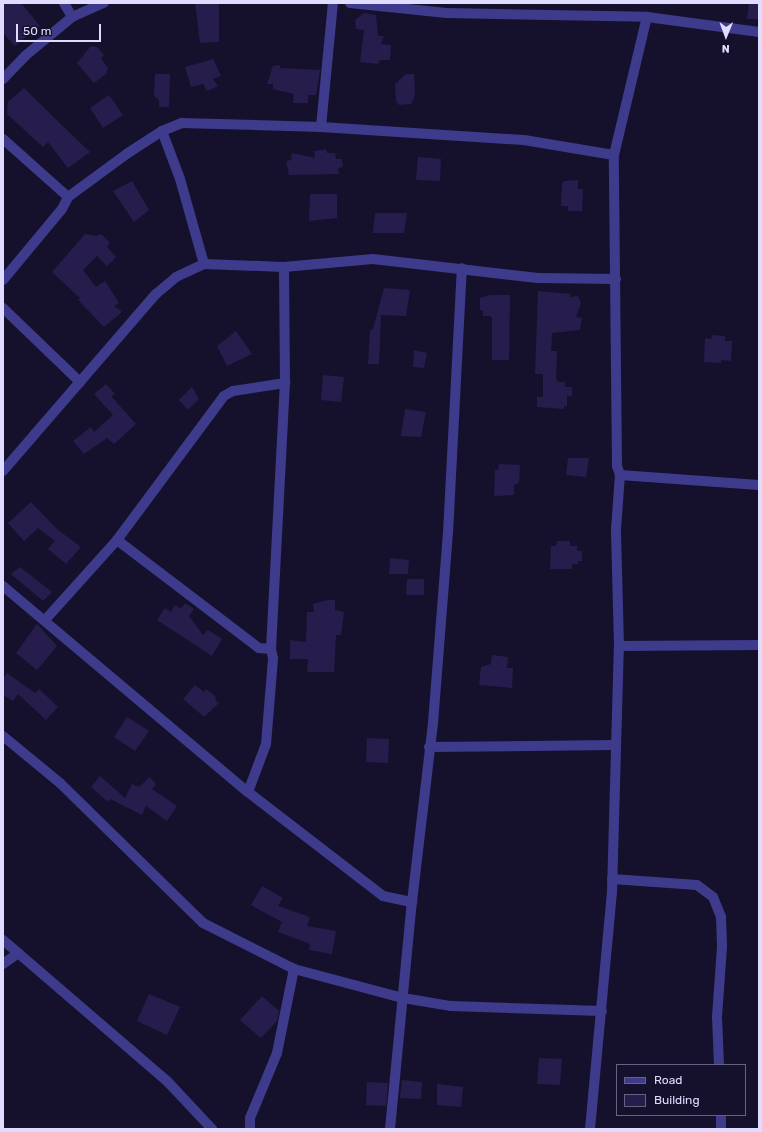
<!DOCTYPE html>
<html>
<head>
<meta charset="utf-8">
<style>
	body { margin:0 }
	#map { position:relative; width:762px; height:1132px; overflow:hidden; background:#15112c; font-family:Rubik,sans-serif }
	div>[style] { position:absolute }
	.building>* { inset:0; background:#261d4d }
	.minor>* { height:10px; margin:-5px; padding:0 5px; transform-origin:5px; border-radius:5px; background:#3e3b8c }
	span { translate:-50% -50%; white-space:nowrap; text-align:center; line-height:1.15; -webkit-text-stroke:3px #15112c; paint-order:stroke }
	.frame { position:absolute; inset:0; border:4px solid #e0dcff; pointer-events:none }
	.legend { position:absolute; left:616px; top:1064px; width:130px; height:52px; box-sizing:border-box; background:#15112c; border:1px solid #666280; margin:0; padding:5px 7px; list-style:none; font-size:12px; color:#e0dcff }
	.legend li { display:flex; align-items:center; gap:8px; height:20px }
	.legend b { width:20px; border:1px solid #666280 }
	.north { position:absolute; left:706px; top:16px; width:40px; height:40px; -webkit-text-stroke:3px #15112c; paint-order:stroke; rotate:181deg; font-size:11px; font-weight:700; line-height:16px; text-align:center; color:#e0dcff }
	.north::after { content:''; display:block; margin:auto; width:14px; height:18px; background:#e0dcff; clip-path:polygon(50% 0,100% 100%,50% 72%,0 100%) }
	.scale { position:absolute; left:16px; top:24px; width:85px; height:18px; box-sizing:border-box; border:2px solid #e0dcff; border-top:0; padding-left:5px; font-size:12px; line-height:14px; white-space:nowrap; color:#e0dcff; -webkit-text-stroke:3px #15112c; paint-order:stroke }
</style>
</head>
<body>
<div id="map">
	<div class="building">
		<i style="clip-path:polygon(3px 3px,21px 3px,40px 26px,15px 46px,3px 33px)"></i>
		<i style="clip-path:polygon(195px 3px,219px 3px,219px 42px,200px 43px)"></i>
		<i style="clip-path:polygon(749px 3px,759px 3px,759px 19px,747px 19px)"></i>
		<i style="clip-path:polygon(364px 13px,376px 15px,378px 36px,384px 36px,381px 44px,391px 45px,390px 60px,380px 60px,378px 64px,360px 62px,364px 30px,356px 29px,355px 20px)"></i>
		<i style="clip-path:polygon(91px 46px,97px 47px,104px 55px,101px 58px,108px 68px,106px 74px,94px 83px,77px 63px)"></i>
		<i style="clip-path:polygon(213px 59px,221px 76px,213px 79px,218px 86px,207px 91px,203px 84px,191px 87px,185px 67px)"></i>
		<i style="clip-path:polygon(280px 65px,280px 68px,320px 70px,316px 95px,308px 95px,308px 103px,293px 103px,294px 94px,273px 89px,273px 84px,267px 84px,273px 66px)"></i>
		<i style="clip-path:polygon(155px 74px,170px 74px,169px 107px,159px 107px,159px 100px,154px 96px)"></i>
		<i style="clip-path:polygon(406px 74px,414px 74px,415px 95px,411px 104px,399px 105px,396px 101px,395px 84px)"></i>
		<i style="clip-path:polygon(24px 88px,72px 135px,90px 152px,68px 168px,48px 142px,43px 147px,7px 114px,8px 102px)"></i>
		<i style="clip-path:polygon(109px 95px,123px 115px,103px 128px,90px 108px)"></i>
		<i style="clip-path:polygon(326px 149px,327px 153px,335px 153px,336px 159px,342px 159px,343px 167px,338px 168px,339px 174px,289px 175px,286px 161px,291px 160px,292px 153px,315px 158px,314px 151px)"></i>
		<i style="clip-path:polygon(418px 157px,441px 159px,440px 181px,416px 180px)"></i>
		<i style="clip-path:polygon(578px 180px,578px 189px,583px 189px,582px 211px,568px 211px,568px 206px,561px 206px,562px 184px,564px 181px)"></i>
		<i style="clip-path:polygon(132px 181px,149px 210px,134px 222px,113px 191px)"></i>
		<i style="clip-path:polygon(310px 194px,337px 194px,337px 218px,309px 221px)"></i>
		<i style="clip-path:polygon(375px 213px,407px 213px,404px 233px,373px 233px)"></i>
		<i style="clip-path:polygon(85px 234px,96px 236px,101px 234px,110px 243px,107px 247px,116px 257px,107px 266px,97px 256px,83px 270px,96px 287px,105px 281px,119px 303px,114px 306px,122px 312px,104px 327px,78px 300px,80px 298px,52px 272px)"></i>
		<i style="clip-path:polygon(384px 288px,410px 290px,406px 316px,381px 315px,379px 364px,368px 364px,370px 331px,373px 329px)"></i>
		<i style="clip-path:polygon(538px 291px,570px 294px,570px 297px,578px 296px,581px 303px,576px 317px,582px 318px,580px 330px,552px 333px,551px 351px,557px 351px,556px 379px,558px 382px,565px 382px,565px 387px,572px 387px,572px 396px,567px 396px,567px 406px,564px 406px,564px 409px,537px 407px,537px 397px,543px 397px,543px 374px,535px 374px)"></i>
		<i style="clip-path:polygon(490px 295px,510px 295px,509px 360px,492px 360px,492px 319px,490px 316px,483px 316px,483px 310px,480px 310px,480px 298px)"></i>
		<i style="clip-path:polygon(236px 331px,252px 354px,227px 366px,217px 346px)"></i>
		<i style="clip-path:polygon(712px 335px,725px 336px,725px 341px,732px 341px,731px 361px,721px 360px,721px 363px,704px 362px,705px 338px,711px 339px)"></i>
		<i style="clip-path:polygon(414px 350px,427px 353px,424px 368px,413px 367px)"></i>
		<i style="clip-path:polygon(323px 375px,344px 377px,341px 402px,321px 400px)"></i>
		<i style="clip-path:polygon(106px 384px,115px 394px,111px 396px,136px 424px,114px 444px,107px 438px,84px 454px,73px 441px,91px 427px,94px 432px,113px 415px,94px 394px)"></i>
		<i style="clip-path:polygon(192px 387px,199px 399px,188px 410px,179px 400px)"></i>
		<i style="clip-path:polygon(405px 409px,426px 412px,421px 437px,401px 436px)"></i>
		<i style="clip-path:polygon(568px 458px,589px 458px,586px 477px,566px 475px)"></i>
		<i style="clip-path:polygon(499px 464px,520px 465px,519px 483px,514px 485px,514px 495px,494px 496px,495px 470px,498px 470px)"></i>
		<i style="clip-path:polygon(31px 502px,58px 530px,81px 547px,66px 564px,48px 549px,55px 541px,38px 528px,24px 541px,8px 523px)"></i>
		<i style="clip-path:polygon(557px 541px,570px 541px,570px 546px,577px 546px,577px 551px,582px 551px,582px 561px,578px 561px,578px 564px,572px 564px,572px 569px,550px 569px,551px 546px,556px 546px)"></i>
		<i style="clip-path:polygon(390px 558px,409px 560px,408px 574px,389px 574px)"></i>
		<i style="clip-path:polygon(20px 567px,52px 592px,43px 601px,11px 574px)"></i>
		<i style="clip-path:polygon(407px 579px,424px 579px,424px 595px,406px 595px)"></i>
		<i style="clip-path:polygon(328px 600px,335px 600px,335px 610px,344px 612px,341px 635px,336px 635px,334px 672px,307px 672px,308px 659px,290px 659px,290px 640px,306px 642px,307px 612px,314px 612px,313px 604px)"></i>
		<i style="clip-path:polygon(185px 603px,194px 609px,189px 616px,203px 635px,208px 630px,222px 639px,212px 656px,157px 620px,165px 608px,171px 612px,175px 605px,181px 609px)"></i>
		<i style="clip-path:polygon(37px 624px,57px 646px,37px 670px,16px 653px)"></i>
		<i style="clip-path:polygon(492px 655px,508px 657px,507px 668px,513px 668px,512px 688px,479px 685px,481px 667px,491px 664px)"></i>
		<i style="clip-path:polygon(7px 673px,35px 693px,39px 689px,58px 707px,46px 720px,18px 694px,13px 701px,3px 695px,3px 678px)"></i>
		<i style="clip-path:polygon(195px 685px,204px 692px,206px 689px,216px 697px,215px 700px,219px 703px,204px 717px,183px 699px)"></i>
		<i style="clip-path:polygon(127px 717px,149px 731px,135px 751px,114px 737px)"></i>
		<i style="clip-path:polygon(367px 738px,389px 739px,388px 763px,366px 762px)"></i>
		<i style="clip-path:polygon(100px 776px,125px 798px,132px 784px,139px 787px,150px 777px,156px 784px,152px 789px,177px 806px,167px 821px,146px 806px,142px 815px,110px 799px,108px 802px,91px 787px)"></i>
		<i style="clip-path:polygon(262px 886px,283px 898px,278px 906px,310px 917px,307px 926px,336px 931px,332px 954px,309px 950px,310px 944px,278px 932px,282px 922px,251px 905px)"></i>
		<i style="clip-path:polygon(149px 994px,180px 1007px,167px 1035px,137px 1021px)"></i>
		<i style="clip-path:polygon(262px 996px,279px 1011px,277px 1021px,261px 1038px,240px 1020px)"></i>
		<i style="clip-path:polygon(539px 1058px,562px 1059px,560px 1085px,537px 1084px)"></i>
		<i style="clip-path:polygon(402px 1080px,422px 1082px,421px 1099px,400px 1098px)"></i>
		<i style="clip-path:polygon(367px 1082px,388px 1083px,386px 1106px,366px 1105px)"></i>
		<i style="clip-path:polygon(437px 1084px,463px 1087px,461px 1107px,437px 1105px)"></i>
	</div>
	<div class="minor">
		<i style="left:64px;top:3px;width:16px;rotate:60deg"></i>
		<i style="left:350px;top:3px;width:97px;rotate:5.9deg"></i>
		<i style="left:446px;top:13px;width:201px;rotate:1.1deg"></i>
		<i style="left:647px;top:17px;width:113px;rotate:7.6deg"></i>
		<i style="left:3px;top:79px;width:32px;rotate:-46deg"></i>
		<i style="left:25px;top:56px;width:61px;rotate:-39.7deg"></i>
		<i style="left:72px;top:17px;width:35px;rotate:-24deg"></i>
		<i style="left:321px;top:127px;width:125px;rotate:-84.5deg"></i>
		<i style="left:162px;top:131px;width:51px;rotate:69.4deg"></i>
		<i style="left:180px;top:179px;width:88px;rotate:74.2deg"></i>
		<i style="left:3px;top:139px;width:87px;rotate:41.7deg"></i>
		<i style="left:3px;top:280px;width:92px;rotate:-50.3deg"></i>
		<i style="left:62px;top:209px;width:13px;rotate:-63deg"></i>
		<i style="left:68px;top:197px;width:74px;rotate:-36.3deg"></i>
		<i style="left:128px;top:153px;width:40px;rotate:-32.9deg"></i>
		<i style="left:162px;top:131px;width:22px;rotate:-22deg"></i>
		<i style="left:182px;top:123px;width:139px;rotate:1.6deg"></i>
		<i style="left:321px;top:127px;width:203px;rotate:3.7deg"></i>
		<i style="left:524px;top:140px;width:91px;rotate:9.5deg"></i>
		<i style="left:3px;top:308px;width:107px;rotate:43.9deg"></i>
		<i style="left:3px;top:471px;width:234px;rotate:-49.2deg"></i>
		<i style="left:156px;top:294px;width:26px;rotate:-40deg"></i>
		<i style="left:176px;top:277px;width:31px;rotate:-25deg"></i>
		<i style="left:204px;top:264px;width:80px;rotate:2.1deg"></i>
		<i style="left:284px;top:267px;width:89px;rotate:-5.1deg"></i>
		<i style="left:373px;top:259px;width:166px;rotate:6.6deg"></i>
		<i style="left:538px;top:278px;width:78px;rotate:0.7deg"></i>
		<i style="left:620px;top:475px;width:139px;rotate:4.1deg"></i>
		<i style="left:117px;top:540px;width:178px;rotate:37.3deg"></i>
		<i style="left:259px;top:648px;width:12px;rotate:5deg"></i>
		<i style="left:3px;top:586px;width:320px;rotate:40.1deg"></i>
		<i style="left:248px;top:792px;width:170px;rotate:37.6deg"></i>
		<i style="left:383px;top:896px;width:30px;rotate:12deg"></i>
		<i style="left:45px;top:620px;width:108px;rotate:-48deg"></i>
		<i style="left:117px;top:540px;width:179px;rotate:-53.4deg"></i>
		<i style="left:224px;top:396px;width:10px;rotate:-29deg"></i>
		<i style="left:233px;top:391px;width:53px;rotate:-8.7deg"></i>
		<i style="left:619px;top:646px;width:140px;rotate:-0.4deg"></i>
		<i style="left:3px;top:736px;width:74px;rotate:39.5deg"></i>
		<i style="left:60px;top:783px;width:200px;rotate:44.4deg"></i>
		<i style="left:203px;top:923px;width:102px;rotate:26.8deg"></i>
		<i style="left:294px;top:969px;width:113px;rotate:14.9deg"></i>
		<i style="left:403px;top:998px;width:49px;rotate:9.5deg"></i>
		<i style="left:451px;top:1006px;width:151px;rotate:1.9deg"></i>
		<i style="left:429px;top:747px;width:185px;rotate:-0.6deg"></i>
		<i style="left:248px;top:792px;width:51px;rotate:-69.4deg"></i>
		<i style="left:266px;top:744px;width:86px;rotate:-85.3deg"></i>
		<i style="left:273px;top:658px;width:9px;rotate:-103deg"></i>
		<i style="left:271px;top:649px;width:266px;rotate:-87deg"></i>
		<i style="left:285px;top:383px;width:116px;rotate:-90.5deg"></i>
		<i style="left:612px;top:879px;width:85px;rotate:4deg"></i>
		<i style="left:697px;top:885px;width:20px;rotate:37deg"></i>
		<i style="left:713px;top:897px;width:22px;rotate:68deg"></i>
		<i style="left:721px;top:917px;width:30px;rotate:88deg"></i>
		<i style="left:722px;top:947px;width:70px;rotate:94.1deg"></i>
		<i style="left:717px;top:1017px;width:48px;rotate:87.6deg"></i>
		<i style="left:3px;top:940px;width:216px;rotate:40.7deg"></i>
		<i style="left:167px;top:1081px;width:66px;rotate:46.8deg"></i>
		<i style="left:3px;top:964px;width:19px;rotate:-36deg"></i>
		<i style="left:721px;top:1115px;width:14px;rotate:90deg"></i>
		<i style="left:250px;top:1129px;width:11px;rotate:-90deg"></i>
		<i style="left:250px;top:1118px;width:70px;rotate:-67.4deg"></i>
		<i style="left:277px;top:1053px;width:86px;rotate:-78.6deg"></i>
		<i style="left:390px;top:1129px;width:228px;rotate:-84.5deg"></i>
		<i style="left:412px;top:902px;width:180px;rotate:-83.3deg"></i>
		<i style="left:433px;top:723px;width:191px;rotate:-85.5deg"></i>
		<i style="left:448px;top:533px;width:265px;rotate:-87deg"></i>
		<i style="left:590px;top:1129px;width:238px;rotate:-84.7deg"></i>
		<i style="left:612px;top:892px;width:246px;rotate:-88.4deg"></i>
		<i style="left:619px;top:646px;width:117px;rotate:-91.5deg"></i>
		<i style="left:616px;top:529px;width:54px;rotate:-85.8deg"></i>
		<i style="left:620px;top:475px;width:9px;rotate:-108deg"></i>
		<i style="left:617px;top:466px;width:311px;rotate:-90.6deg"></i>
		<i style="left:614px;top:155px;width:142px;rotate:-76.6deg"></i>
	</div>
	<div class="frame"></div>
	<ul class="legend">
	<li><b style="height:5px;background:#3e3b8c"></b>Road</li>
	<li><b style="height:11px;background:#261d4d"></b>Building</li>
	</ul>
	<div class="north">N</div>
	<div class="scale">50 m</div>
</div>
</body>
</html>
